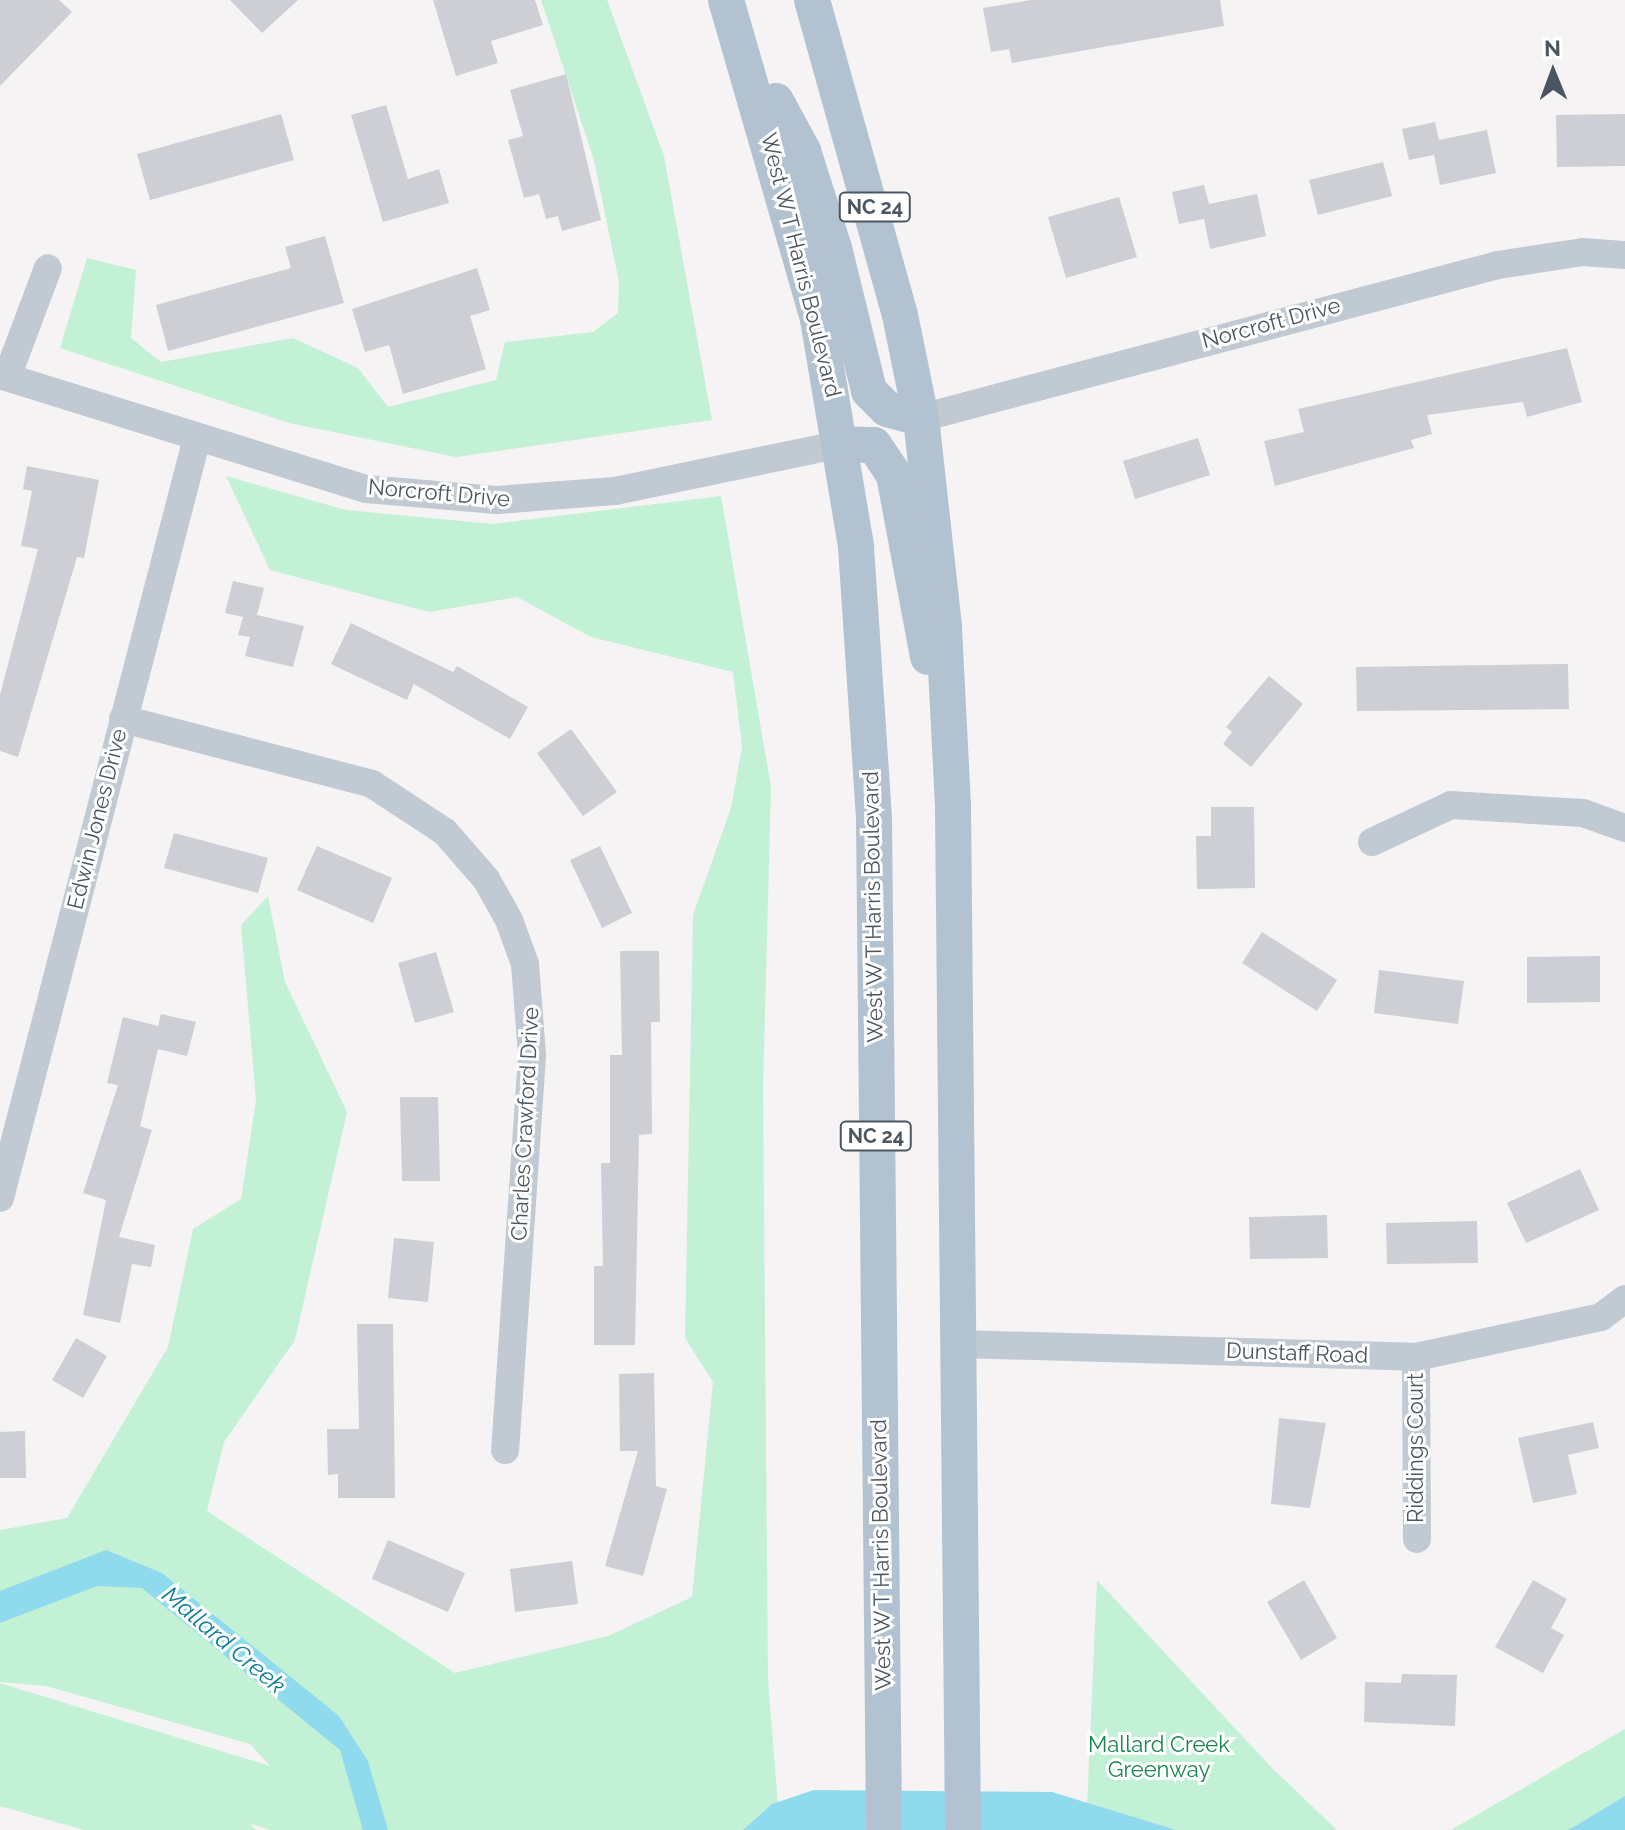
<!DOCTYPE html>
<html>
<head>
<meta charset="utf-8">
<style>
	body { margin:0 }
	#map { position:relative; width:1625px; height:1830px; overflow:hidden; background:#f5f3f3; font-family:Raleway,sans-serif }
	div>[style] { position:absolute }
	.green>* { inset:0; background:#c3f1d5 }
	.water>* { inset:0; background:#90daee }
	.building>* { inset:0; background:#cdcfd5 }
	.minor>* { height:28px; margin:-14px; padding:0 14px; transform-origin:14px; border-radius:14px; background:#c1cad2 }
	.major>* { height:36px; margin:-18px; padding:0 18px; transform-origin:18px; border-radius:18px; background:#b3c2d1 }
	span { translate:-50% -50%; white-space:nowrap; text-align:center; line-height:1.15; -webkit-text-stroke:6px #fff; paint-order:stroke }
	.shield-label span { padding:2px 6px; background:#fff; border:2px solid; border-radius:6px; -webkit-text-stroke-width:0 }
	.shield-label { font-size:20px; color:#4a5661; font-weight:700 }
	.street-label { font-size:22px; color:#4a5661 }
	.park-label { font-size:22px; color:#17864f }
	.water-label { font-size:24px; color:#0c7c9b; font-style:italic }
	.north { position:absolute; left:1513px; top:32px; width:80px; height:80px; -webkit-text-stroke:6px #fff; paint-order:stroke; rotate:359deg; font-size:22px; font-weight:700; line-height:32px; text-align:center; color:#4a5661 }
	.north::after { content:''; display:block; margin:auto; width:28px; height:36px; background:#4a5661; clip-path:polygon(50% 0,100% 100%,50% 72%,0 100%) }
</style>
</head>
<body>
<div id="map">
	<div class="green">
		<i style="clip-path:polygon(541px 0,607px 0,664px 156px,712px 420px,456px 457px,289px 423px,60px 348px,87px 258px,136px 270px,131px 338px,161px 362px,293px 338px,358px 368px,388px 407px,496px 380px,505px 342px,593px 332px,618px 313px,619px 282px,594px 160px)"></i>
		<i style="clip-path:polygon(226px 476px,346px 510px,492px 524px,721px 496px,771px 787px,763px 1088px,768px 1680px,780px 1830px,270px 1830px,249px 1823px,256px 1830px,84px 1830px,0 1806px,0 1683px,270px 1766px,250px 1744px,46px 1686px,0 1682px,0 1530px,67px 1518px,168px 1347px,193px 1229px,241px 1199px,256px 1100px,241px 925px,268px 896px,285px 982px,347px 1112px,295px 1340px,224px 1442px,207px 1511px,455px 1673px,608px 1636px,692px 1597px,713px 1382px,685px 1338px,693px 915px,731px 808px,742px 747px,733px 672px,591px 637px,517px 597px,429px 612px,270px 570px)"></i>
		<i style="clip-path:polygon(1097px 1580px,1273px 1769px,1337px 1830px,1086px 1830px)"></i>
		<i style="clip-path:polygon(1625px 1729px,1625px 1830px,1451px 1830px)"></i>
	</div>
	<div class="water">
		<i style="clip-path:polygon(106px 1550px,162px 1573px,339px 1716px,368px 1761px,388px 1830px,363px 1830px,340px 1750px,142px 1588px,97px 1586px,0 1623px,0 1591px)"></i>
		<i style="clip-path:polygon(814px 1790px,1052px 1792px,1176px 1830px,743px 1830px,772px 1804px)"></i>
		<i style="clip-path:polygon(1625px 1796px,1625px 1830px,1567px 1830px,1577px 1825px)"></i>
	</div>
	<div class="building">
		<i style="clip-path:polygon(0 0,59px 0,72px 12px,0 86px)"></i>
		<i style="clip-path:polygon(230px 0,298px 0,262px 33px)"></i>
		<i style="clip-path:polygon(433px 0,535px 0,543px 25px,491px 41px,498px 63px,456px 76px)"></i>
		<i style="clip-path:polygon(1031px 0,1220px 0,1224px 26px,1012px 63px,1009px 49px,991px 52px,983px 8px)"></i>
		<i style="clip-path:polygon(566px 74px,601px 220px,562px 231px,558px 216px,546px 219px,539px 194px,524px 198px,508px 140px,523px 136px,510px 90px)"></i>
		<i style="clip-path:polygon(386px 105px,408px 179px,439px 169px,449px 203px,383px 222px,351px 115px)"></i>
		<i style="clip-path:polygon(281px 114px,294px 160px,150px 200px,137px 154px)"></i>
		<i style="clip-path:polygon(1625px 114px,1625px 166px,1557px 167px,1556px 115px)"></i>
		<i style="clip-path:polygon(1435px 122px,1439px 140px,1487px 130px,1496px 173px,1440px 185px,1434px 155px,1409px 160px,1402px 129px)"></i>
		<i style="clip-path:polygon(1383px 162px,1392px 196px,1318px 215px,1309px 180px)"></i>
		<i style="clip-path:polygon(1204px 185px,1209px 204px,1257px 194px,1266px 236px,1210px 249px,1204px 219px,1179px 224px,1172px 192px)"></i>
		<i style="clip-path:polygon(1119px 197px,1137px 257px,1066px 278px,1048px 217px)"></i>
		<i style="clip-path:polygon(325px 236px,344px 303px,168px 351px,156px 305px,291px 268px,285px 247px)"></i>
		<i style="clip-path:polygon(477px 268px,490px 310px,470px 316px,486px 369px,403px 394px,389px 345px,365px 352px,352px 309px)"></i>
		<i style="clip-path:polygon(1567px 348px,1582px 402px,1527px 417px,1523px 402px,1427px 415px,1432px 434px,1411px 440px,1414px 448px,1275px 486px,1264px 441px,1304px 432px,1298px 409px)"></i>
		<i style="clip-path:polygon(1198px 438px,1210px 475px,1135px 499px,1123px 461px)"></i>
		<i style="clip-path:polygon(27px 466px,99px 480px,84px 558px,77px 557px,18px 757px,0 751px,0 695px,38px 549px,21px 546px,32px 491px,23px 489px)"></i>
		<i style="clip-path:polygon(233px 581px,264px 588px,257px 615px,304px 626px,293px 667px,245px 656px,250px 637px,238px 635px,243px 617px,225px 613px)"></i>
		<i style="clip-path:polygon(351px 623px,453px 672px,457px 666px,528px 707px,510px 739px,414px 684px,407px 700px,331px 664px)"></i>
		<i style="clip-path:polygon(1568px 664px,1569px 709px,1357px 711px,1356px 667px)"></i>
		<i style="clip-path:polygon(1269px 676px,1303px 704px,1251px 767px,1223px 744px,1232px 732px,1226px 727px)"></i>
		<i style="clip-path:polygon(571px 729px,617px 792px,583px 816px,537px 753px)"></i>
		<i style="clip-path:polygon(1211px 807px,1254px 807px,1255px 888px,1197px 889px,1196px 836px,1211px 836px)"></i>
		<i style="clip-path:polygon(174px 833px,268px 858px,258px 893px,164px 868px)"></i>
		<i style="clip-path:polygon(317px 846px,392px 878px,373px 923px,297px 890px)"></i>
		<i style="clip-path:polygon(600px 846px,632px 913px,602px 928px,570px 860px)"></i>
		<i style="clip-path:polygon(1262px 932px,1337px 980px,1317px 1011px,1242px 963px)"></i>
		<i style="clip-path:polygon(620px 951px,659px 951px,660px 1022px,651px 1022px,652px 1134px,639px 1135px,635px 1345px,594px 1345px,594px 1266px,603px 1266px,601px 1163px,610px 1163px,610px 1055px,622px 1055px)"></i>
		<i style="clip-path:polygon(436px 952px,454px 1012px,415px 1023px,398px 963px)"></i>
		<i style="clip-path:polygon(1600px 956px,1600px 1002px,1527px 1003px,1527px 957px)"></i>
		<i style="clip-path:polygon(1379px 970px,1464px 981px,1458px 1024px,1374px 1013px)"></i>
		<i style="clip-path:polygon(161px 1014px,196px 1022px,187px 1056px,158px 1049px,140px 1126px,152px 1130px,119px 1237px,155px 1245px,151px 1267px,132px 1264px,120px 1323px,83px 1315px,106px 1200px,83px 1193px,118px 1085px,107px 1083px,123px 1017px,158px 1026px)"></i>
		<i style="clip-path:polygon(400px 1097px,438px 1097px,440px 1181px,402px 1181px)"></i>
		<i style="clip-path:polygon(1580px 1169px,1599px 1210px,1526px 1243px,1507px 1203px)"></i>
		<i style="clip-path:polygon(1327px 1215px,1328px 1258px,1250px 1259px,1249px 1217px)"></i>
		<i style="clip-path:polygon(1477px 1221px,1478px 1263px,1387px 1264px,1386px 1223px)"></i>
		<i style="clip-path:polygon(394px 1238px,434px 1242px,428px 1302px,388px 1298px)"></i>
		<i style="clip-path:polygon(357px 1324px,393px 1324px,395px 1498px,338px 1498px,338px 1474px,328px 1475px,327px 1429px,359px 1429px)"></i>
		<i style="clip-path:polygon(76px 1338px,107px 1356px,83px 1398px,52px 1380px)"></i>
		<i style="clip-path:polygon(654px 1373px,656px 1486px,667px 1489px,643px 1576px,605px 1566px,638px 1451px,620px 1451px,619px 1374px)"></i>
		<i style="clip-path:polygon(1279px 1418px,1326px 1423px,1310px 1508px,1271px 1504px)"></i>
		<i style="clip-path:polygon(1593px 1422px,1599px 1448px,1568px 1455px,1577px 1494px,1533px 1503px,1518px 1438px)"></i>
		<i style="clip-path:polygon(25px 1431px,26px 1478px,0 1478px,0 1432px)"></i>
		<i style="clip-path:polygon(388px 1540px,465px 1573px,448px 1612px,372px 1579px)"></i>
		<i style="clip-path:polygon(572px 1561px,578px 1604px,515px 1612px,510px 1569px)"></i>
		<i style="clip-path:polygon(1304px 1580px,1337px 1638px,1301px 1660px,1267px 1602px)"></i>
		<i style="clip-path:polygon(1533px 1580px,1567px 1599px,1551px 1628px,1564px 1635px,1543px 1673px,1495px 1647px)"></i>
		<i style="clip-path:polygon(1402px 1674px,1457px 1675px,1455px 1726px,1364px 1722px,1365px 1682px,1401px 1683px)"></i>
	</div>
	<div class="minor">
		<i style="left:0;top:375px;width:383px;rotate:17.3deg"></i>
		<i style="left:366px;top:489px;width:131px;rotate:4.8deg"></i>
		<i style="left:497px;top:500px;width:118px;rotate:-4.4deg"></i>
		<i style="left:615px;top:491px;width:231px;rotate:-11.7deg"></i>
		<i style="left:7px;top:377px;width:116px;rotate:-69.4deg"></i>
		<i style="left:921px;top:418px;width:597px;rotate:-14.85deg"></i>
		<i style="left:1498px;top:265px;width:86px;rotate:-8.7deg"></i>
		<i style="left:1583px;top:252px;width:42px;rotate:4.1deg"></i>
		<i style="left:123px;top:719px;width:257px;rotate:14.6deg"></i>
		<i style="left:372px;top:784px;width:87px;rotate:33.3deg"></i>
		<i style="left:445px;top:832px;width:62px;rotate:48.9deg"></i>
		<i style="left:486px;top:879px;width:47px;rotate:60.7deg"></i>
		<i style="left:509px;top:920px;width:47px;rotate:70deg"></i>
		<i style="left:525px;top:964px;width:92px;rotate:85.6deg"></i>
		<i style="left:532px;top:1056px;width:395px;rotate:93.9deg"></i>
		<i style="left:1372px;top:842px;width:87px;rotate:-25.1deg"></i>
		<i style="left:1451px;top:805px;width:132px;rotate:3.5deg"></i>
		<i style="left:1583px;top:813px;width:45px;rotate:19.7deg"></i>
		<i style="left:0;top:1198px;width:781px;rotate:-75.47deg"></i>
		<i style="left:959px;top:1344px;width:457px;rotate:1.6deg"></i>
		<i style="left:1416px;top:1357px;width:189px;rotate:-12.2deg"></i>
		<i style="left:1601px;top:1317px;width:30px;rotate:-37deg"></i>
		<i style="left:1416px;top:1357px;width:182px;rotate:89.7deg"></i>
	</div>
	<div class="major">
		<i style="left:726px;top:0;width:332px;rotate:73.9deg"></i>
		<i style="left:818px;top:319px;width:231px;rotate:80.5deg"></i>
		<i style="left:856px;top:547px;width:272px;rotate:86.2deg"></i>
		<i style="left:874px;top:818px;width:1012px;rotate:89.43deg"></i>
		<i style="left:812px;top:0;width:327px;rotate:74.4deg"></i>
		<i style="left:900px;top:315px;width:105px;rotate:78.5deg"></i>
		<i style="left:921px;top:418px;width:211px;rotate:83.7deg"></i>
		<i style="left:944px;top:628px;width:178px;rotate:87.1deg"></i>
		<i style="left:953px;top:806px;width:1024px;rotate:89.44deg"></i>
		<i style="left:776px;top:101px;width:57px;rotate:61.6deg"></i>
		<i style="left:803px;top:151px;width:102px;rotate:72.3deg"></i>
		<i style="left:834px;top:248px;width:147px;rotate:76.2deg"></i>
		<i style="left:869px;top:391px;width:25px;rotate:45deg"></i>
		<i style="left:887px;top:409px;width:35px;rotate:15deg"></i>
		<i style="left:841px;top:444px;width:33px;rotate:2deg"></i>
		<i style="left:874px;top:445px;width:36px;rotate:56deg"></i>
		<i style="left:894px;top:475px;width:185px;rotate:79.4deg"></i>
	</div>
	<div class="shield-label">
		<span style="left:875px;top:207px">NC 24</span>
		<span style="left:876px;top:1136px">NC 24</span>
	</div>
	<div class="street-label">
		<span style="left:801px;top:265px;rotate:76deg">West W T Harris Boulevard</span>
		<span style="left:1271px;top:323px;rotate:-15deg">Norcroft Drive</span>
		<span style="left:439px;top:493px;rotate:5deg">Norcroft Drive</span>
		<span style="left:97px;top:819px;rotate:-76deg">Edwin Jones Drive</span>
		<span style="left:873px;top:907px;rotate:-91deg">West W T Harris Boulevard</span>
		<span style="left:525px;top:1124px;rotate:-87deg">Charles Crawford Drive</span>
		<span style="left:1297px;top:1353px;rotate:2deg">Dunstaff Road</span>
		<span style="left:1416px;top:1448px;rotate:-90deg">Riddings Court</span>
		<span style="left:881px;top:1555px;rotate:-91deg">West W T Harris Boulevard</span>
	</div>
	<div class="park-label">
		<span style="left:1159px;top:1757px">Mallard Creek<br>Greenway</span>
	</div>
	<div class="water-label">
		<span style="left:224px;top:1640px;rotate:40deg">Mallard Creek</span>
	</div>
	<div class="north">N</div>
</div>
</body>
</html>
